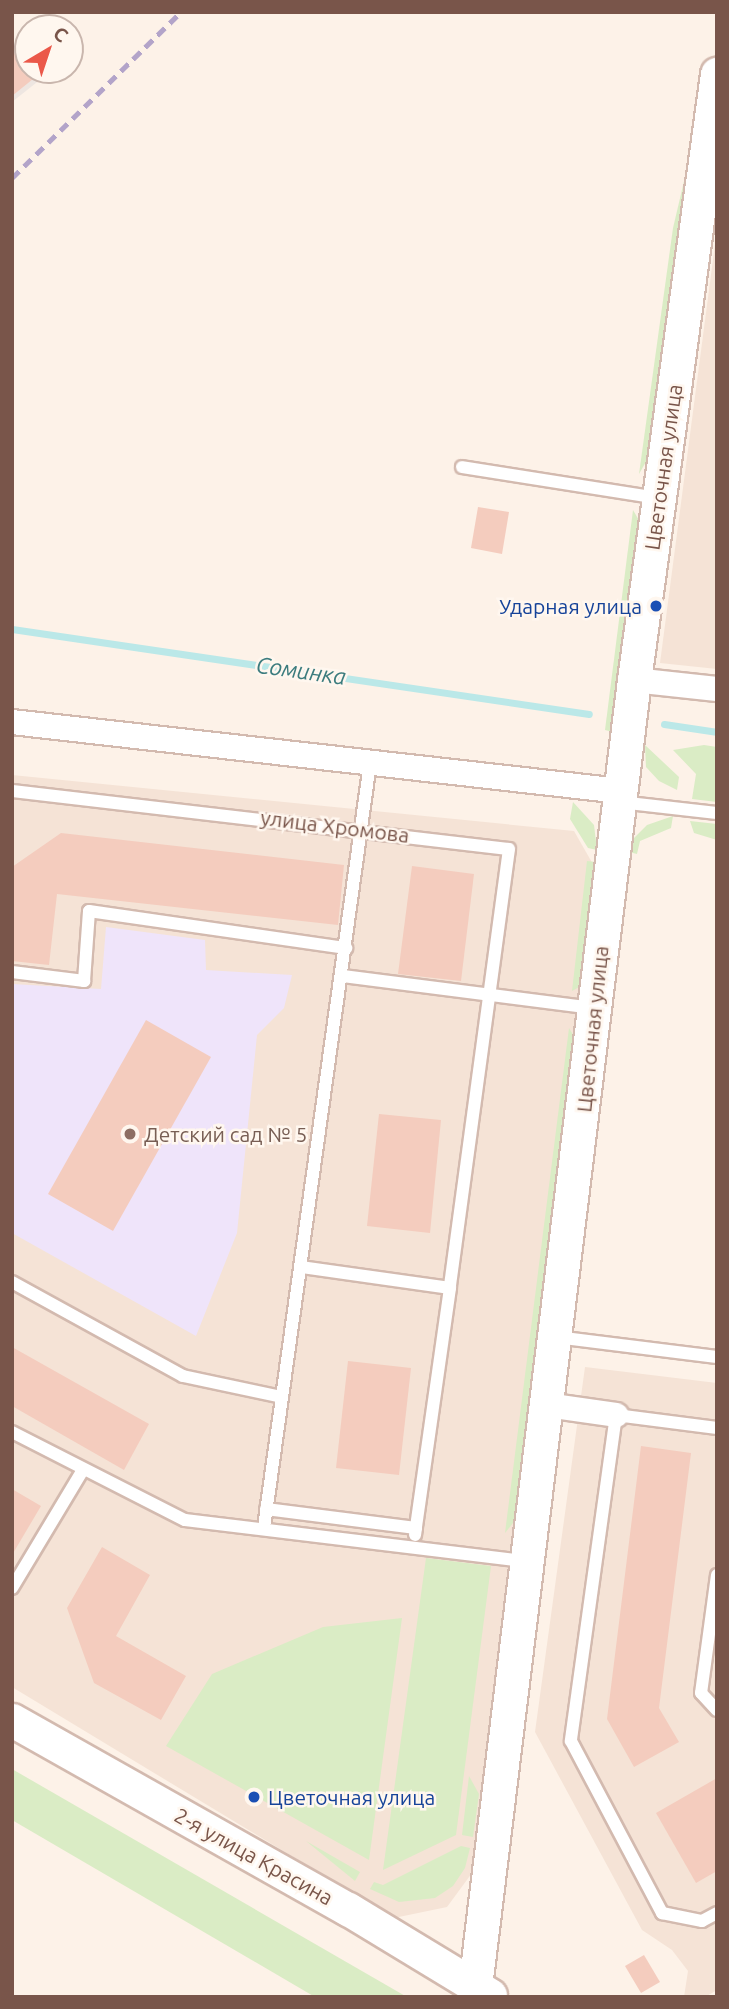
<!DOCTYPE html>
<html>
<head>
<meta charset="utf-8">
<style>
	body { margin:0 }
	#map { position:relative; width:729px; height:2009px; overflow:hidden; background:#fdf2e8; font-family:Ubuntu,sans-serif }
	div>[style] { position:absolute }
	.residential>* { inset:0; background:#f5e3d6 }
	.industrial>* { inset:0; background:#eee6e1 }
	.education>* { inset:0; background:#efe4fa }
	.green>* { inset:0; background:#daecc5 }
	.stream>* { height:7px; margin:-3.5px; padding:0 3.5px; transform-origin:3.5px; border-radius:3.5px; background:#bbe8e8 }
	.building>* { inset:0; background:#f4ccbe }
	.roads { filter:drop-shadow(2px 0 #d3baaf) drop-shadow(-2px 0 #d3baaf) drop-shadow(0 2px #d3baaf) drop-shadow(0 -2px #d3baaf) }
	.lane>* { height:12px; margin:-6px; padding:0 6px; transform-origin:6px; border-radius:6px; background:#fff }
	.street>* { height:24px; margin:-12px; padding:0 12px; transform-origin:12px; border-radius:12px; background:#fff }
	.secondary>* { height:33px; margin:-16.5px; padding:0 16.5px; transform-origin:16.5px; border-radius:16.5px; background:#fff }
	.rail>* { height:5px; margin-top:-2.5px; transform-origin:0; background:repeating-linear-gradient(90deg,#b3a4c9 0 10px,transparent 0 17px) }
	.dots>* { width:19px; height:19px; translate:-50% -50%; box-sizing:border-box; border:4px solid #fff7ef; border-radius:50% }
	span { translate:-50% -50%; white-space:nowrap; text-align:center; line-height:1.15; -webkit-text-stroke:5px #fff7ef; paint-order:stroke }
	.street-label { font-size:21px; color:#79554a }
	.transit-label { font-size:21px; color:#164399 }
	.right { translate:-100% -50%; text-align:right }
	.left { translate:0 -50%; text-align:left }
	.education-label { font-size:21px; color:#785e54 }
	.water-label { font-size:23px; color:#3c7c7e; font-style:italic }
	.frame { position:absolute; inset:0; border:14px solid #79554a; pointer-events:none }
	.north { position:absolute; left:14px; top:14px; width:70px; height:70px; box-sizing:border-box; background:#fff7ef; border:2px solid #c9b6ad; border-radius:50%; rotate:39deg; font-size:19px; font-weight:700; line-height:28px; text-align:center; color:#79554a }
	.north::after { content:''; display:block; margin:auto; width:24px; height:32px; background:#eb5849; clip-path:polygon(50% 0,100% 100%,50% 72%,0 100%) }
</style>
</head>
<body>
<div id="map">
	<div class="residential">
		<i style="clip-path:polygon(717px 229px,717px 669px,660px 663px)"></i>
		<i style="clip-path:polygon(12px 775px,574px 831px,594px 866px,472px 1873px,447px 1907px,394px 1918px,12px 1687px)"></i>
		<i style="clip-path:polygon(585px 1367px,717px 1383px,717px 1990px,705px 1997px,684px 1997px,688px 1971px,672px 1950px,642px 1930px,535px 1732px)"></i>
	</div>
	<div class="industrial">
		<i style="clip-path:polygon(12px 40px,28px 61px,28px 70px,35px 70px,41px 79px,12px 102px)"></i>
	</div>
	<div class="education">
		<i style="clip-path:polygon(106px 927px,205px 940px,206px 970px,292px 975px,284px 1008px,257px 1035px,237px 1233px,196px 1336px,12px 1233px,12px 984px,101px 989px)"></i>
	</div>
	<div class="green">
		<i style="clip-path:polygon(689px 160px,647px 460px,639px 474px,673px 228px)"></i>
		<i style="clip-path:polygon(633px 510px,640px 522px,613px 732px,605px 730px)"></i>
		<i style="clip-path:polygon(645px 745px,679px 777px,677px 790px,659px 781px,646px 767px)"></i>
		<i style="clip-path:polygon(704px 745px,717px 747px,717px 802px,692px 799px,696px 774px,673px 750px)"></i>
		<i style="clip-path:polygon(573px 802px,594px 825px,597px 850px,588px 848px,570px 819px)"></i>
		<i style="clip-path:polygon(673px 816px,671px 828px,640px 841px,637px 854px,629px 852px,634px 838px,647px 825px)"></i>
		<i style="clip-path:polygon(690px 821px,717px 824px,717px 840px,694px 833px)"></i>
		<i style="clip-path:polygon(587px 861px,596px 862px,581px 986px,572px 991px)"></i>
		<i style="clip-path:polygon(569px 1028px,575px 1038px,517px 1518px,505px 1533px)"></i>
		<i style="clip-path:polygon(426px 1558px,491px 1566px,456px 1835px,383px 1870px)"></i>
		<i style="clip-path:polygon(402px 1618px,369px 1860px,166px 1746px,212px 1674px,323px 1627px)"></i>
		<i style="clip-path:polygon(12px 1769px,407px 1997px,315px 1997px,12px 1820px)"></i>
		<i style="clip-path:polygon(469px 1776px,479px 1794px,473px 1837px,462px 1835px)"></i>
		<i style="clip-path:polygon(306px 1841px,360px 1872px,355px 1881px)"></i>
		<i style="clip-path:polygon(461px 1846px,470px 1848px,465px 1868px,453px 1886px,435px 1898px,399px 1902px,370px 1889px,374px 1882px,383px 1885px)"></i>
	</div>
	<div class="stream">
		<i style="left:12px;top:629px;width:583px;rotate:8.38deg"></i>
		<i style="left:664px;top:724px;width:54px;rotate:8.6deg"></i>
	</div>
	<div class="building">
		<i style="clip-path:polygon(12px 50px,33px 79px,12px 96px)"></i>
		<i style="clip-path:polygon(478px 507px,509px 512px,502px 554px,471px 548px)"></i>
		<i style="clip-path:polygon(61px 833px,344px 865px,338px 925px,57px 894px,49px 965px,12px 961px,12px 867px)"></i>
		<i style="clip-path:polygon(412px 866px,474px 874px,461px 981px,398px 974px)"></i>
		<i style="clip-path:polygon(146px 1020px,211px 1057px,113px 1231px,48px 1194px)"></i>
		<i style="clip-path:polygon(379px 1114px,441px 1120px,430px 1233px,367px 1226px)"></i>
		<i style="clip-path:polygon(12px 1347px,149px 1424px,124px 1470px,12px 1406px)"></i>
		<i style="clip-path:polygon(348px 1361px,411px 1368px,399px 1475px,336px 1468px)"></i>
		<i style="clip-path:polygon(641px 1446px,691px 1453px,659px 1708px,679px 1742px,634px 1767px,607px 1719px)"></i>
		<i style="clip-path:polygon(12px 1489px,41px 1506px,12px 1555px)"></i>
		<i style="clip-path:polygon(102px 1547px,150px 1575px,116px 1636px,186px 1676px,161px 1720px,94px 1683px,67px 1608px)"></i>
		<i style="clip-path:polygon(717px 1778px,717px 1871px,696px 1883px,656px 1813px)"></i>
		<i style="clip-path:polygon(644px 1955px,660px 1982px,641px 1993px,625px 1966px)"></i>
	</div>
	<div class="roads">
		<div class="lane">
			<i style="left:462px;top:467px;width:198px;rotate:9deg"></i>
			<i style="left:12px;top:791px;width:500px;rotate:6.66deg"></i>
			<i style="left:509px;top:849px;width:443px;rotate:97.7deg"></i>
			<i style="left:619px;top:802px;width:99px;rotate:6.4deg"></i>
			<i style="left:12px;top:972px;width:73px;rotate:7.1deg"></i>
			<i style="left:84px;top:981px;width:70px;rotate:-85.9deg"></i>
			<i style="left:89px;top:911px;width:260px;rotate:8.2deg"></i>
			<i style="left:343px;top:976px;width:252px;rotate:7.3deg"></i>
			<i style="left:301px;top:1267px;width:150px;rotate:8deg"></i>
			<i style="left:450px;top:1288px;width:242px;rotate:98.1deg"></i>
			<i style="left:12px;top:1282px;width:195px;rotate:28.8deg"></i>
			<i style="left:183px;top:1376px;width:101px;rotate:12deg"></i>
			<i style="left:556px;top:1337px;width:162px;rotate:7.1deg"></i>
			<i style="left:717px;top:1428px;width:102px;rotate:-172.7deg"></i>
			<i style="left:616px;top:1415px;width:329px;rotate:97.9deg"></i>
			<i style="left:571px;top:1741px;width:195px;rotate:62.1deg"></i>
			<i style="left:662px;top:1913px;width:41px;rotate:11.3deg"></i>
			<i style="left:702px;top:1921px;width:17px;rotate:-28deg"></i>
			<i style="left:12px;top:1432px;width:194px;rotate:27deg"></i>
			<i style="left:185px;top:1520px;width:343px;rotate:6.9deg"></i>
			<i style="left:266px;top:1509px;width:151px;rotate:7.2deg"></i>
			<i style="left:416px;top:1528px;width:7px;rotate:98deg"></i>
			<i style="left:264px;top:1527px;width:771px;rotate:-82.1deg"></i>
			<i style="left:717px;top:1575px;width:119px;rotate:97.7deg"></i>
			<i style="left:701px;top:1693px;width:23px;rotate:47deg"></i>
			<i style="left:12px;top:1588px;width:138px;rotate:-59deg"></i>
		</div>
		<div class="street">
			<i style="left:634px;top:680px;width:83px;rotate:6.2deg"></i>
			<i style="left:12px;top:722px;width:612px;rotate:6.47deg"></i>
			<i style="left:547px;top:1405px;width:70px;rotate:8.2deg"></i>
		</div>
		<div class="secondary">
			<i style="left:12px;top:1720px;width:386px;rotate:29.4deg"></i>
			<i style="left:348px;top:1909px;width:166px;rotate:31.2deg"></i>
			<i style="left:475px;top:1986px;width:1316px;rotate:-83.06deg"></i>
			<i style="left:634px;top:680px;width:612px;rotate:-82.2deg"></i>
		</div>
	</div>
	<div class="rail">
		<i style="left:12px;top:178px;width:237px;rotate:-44.5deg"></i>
	</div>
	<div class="dots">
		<i style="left:656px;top:606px;background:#1a4fb4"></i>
		<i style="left:130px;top:1134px;background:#8d6e63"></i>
		<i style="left:254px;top:1797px;background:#1a4fb4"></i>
	</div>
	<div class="street-label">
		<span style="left:663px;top:467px;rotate:-82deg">Цветочная улица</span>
		<span style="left:335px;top:826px;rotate:7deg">улица Хромова</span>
		<span style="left:592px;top:1029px;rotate:-84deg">Цветочная улица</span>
		<span style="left:254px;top:1856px;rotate:29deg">2-я улица Красина</span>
	</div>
	<div class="transit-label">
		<span class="right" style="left:642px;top:606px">Ударная улица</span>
		<span class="left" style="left:268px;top:1797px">Цветочная улица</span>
	</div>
	<div class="education-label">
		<span class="left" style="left:144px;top:1134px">Детский сад № 5</span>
	</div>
	<div class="water-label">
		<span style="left:301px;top:671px;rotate:8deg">Соминка</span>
	</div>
	<div class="frame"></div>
	<div class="north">С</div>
</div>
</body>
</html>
